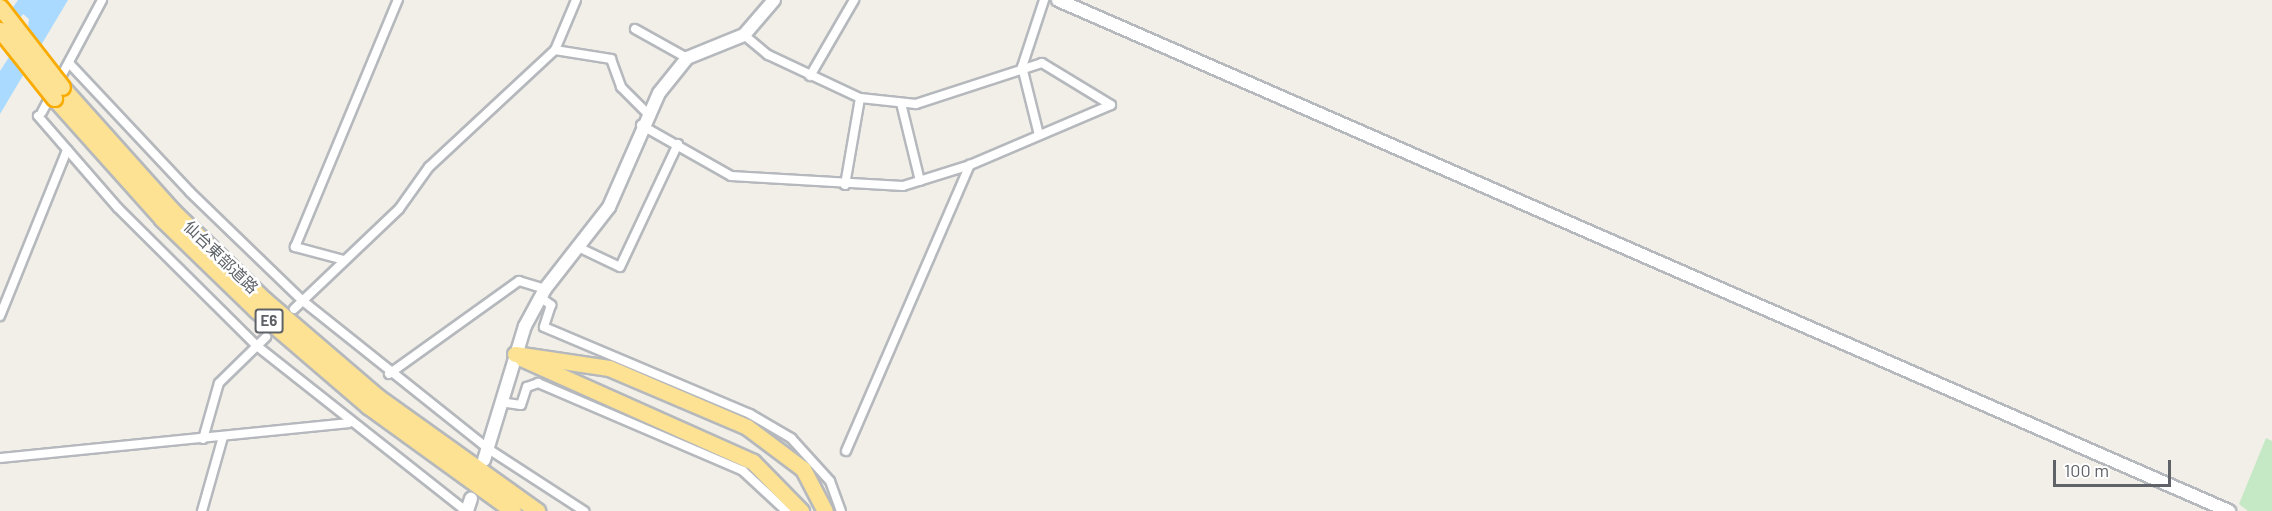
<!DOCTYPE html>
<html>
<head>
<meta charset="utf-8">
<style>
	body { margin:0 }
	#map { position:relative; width:2272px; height:511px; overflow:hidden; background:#f1efe8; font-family:Barlow,"Noto Sans JP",sans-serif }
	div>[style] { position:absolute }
	.green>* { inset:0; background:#c5e8c5 }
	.water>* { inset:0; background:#aadaff }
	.roads { filter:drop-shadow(2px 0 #b5b8bc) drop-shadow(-2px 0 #b5b8bc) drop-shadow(0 2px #b5b8bc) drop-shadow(0 -2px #b5b8bc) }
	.street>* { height:8px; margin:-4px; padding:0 4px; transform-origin:4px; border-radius:4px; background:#fff }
	.secondary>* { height:12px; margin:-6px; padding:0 6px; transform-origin:6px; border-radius:6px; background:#fff }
	.highway>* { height:15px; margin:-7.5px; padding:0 7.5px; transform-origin:7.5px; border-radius:7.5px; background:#fde293 }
	.bridges { filter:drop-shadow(2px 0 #f9ab00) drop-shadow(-2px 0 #f9ab00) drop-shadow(0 2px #f9ab00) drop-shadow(0 -2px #f9ab00) }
	.highway-bridge>* { height:15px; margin:-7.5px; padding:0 7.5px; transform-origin:7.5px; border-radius:7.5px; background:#fde293 }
	span { translate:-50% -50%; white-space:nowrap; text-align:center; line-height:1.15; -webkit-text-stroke:5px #fff; paint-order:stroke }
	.shield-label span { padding:2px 4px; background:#fff; border:2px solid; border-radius:4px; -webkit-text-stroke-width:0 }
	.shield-label { font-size:15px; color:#5f6368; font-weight:700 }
	.street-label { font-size:16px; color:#5f6368 }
	.scale { position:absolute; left:2053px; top:460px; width:118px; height:27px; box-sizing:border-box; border:3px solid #5f6368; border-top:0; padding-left:8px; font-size:18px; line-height:21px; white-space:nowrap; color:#5f6368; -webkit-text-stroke:4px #fff; paint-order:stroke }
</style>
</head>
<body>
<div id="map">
	<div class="green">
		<i style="clip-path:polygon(2266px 438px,2272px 441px,2272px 511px,2248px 511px,2239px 504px)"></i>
	</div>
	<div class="water">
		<i style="clip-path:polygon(18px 0,68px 0,0 114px,0 71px,28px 28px,29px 19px,23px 14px,0 45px,0 26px)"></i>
	</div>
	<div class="roads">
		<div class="street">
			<i style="left:635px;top:29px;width:60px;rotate:29.1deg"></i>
			<i style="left:555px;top:50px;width:57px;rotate:9.1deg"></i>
			<i style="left:611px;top:59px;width:30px;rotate:70deg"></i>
			<i style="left:621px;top:87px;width:37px;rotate:45deg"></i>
			<i style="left:69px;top:63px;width:177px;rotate:46.8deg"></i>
			<i style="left:190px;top:192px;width:157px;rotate:44deg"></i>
			<i style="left:303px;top:301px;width:236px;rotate:38.6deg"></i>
			<i style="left:487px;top:448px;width:116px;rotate:33deg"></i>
			<i style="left:810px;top:76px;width:88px;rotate:-59.9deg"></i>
			<i style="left:901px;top:103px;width:80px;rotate:76.3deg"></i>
			<i style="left:42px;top:112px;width:127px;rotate:-61.8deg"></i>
			<i style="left:38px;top:116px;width:122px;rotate:49deg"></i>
			<i style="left:118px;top:208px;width:196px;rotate:44.8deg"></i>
			<i style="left:257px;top:346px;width:266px;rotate:38.3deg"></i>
			<i style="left:641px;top:125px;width:103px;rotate:29.5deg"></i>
			<i style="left:731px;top:176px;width:172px;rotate:3.3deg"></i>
			<i style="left:903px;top:186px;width:70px;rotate:-17.4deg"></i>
			<i style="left:970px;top:165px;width:153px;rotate:-23.1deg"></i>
			<i style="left:1111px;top:105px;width:81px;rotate:-148.7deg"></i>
			<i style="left:1042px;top:63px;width:133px;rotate:162deg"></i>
			<i style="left:916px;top:104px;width:56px;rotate:-173.9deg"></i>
			<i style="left:860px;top:98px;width:102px;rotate:-154.9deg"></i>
			<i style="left:768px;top:55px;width:31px;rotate:-140deg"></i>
			<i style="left:1039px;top:135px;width:70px;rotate:-104deg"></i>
			<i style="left:1022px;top:67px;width:71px;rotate:-71.8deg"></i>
			<i style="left:845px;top:185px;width:88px;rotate:-80.2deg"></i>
			<i style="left:580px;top:248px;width:44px;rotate:25.4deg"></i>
			<i style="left:620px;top:267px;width:136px;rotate:-64.8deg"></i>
			<i style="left:344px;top:260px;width:51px;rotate:-165.1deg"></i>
			<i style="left:295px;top:247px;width:268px;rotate:-67.4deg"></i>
			<i style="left:540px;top:297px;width:14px;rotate:36deg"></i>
			<i style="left:551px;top:305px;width:23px;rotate:108deg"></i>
			<i style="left:544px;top:327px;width:224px;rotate:22.9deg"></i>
			<i style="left:750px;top:414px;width:48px;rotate:30.3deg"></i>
			<i style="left:791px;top:438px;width:58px;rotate:47.8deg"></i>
			<i style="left:830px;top:481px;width:32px;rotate:70deg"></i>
			<i style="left:294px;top:309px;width:145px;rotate:-43.6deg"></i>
			<i style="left:399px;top:209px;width:52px;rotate:-54.5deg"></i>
			<i style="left:429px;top:167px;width:172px;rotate:-42.9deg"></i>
			<i style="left:555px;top:50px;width:54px;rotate:-67.2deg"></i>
			<i style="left:0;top:316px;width:179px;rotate:-68deg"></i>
			<i style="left:389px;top:374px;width:160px;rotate:-35.6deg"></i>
			<i style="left:519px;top:281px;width:27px;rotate:17deg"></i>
			<i style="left:500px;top:402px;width:21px;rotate:8deg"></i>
			<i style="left:521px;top:405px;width:19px;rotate:-72deg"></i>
			<i style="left:527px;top:387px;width:12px;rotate:-20deg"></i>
			<i style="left:538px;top:383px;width:223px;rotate:23.2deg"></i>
			<i style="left:743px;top:471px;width:59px;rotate:42.9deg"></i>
			<i style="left:203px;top:439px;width:58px;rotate:-74.1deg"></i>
			<i style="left:219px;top:383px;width:66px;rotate:-44.4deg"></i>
			<i style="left:846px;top:451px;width:312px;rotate:-66.6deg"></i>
			<i style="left:0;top:458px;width:350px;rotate:-5.7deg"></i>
			<i style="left:202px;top:511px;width:77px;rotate:-74.2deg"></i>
		</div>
		<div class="secondary">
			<i style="left:1058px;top:0;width:1278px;rotate:23.58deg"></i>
			<i style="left:484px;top:460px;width:140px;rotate:-73deg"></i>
			<i style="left:525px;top:326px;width:42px;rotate:-61.6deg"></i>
			<i style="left:545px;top:289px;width:104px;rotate:-52deg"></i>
			<i style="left:609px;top:207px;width:124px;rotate:-66.3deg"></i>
			<i style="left:659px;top:93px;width:45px;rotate:-51.3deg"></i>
			<i style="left:687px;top:58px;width:61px;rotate:-22deg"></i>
			<i style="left:744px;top:35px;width:46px;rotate:-49.4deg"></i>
			<i style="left:467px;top:511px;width:13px;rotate:-72deg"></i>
		</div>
		<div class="highway">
			<i style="left:62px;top:87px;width:166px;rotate:48.2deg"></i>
			<i style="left:173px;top:211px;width:128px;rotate:44.1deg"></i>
			<i style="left:265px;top:300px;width:149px;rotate:40.6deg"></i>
			<i style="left:378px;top:397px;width:196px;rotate:35.6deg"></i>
			<i style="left:54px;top:98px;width:162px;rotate:48.2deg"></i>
			<i style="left:162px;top:219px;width:131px;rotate:44.1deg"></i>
			<i style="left:256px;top:310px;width:148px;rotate:40.6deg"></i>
			<i style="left:368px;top:406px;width:179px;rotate:35.9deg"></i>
			<i style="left:515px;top:354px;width:95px;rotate:8.5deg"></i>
			<i style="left:609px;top:368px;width:150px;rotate:23.1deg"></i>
			<i style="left:747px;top:427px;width:70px;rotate:36.9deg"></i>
			<i style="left:803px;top:469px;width:47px;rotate:62.4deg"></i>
			<i style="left:523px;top:359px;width:252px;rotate:24.1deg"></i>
			<i style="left:753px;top:462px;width:69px;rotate:45.6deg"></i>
		</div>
	</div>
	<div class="bridges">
		<div class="highway-bridge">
			<i style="left:0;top:7px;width:101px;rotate:52.2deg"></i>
			<i style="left:0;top:30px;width:87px;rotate:51.5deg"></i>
		</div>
	</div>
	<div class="shield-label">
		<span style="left:269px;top:321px">E6</span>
	</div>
	<div class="street-label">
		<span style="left:221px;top:257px;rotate:44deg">仙台東部道路</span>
	</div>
	<div class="scale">100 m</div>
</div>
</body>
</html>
